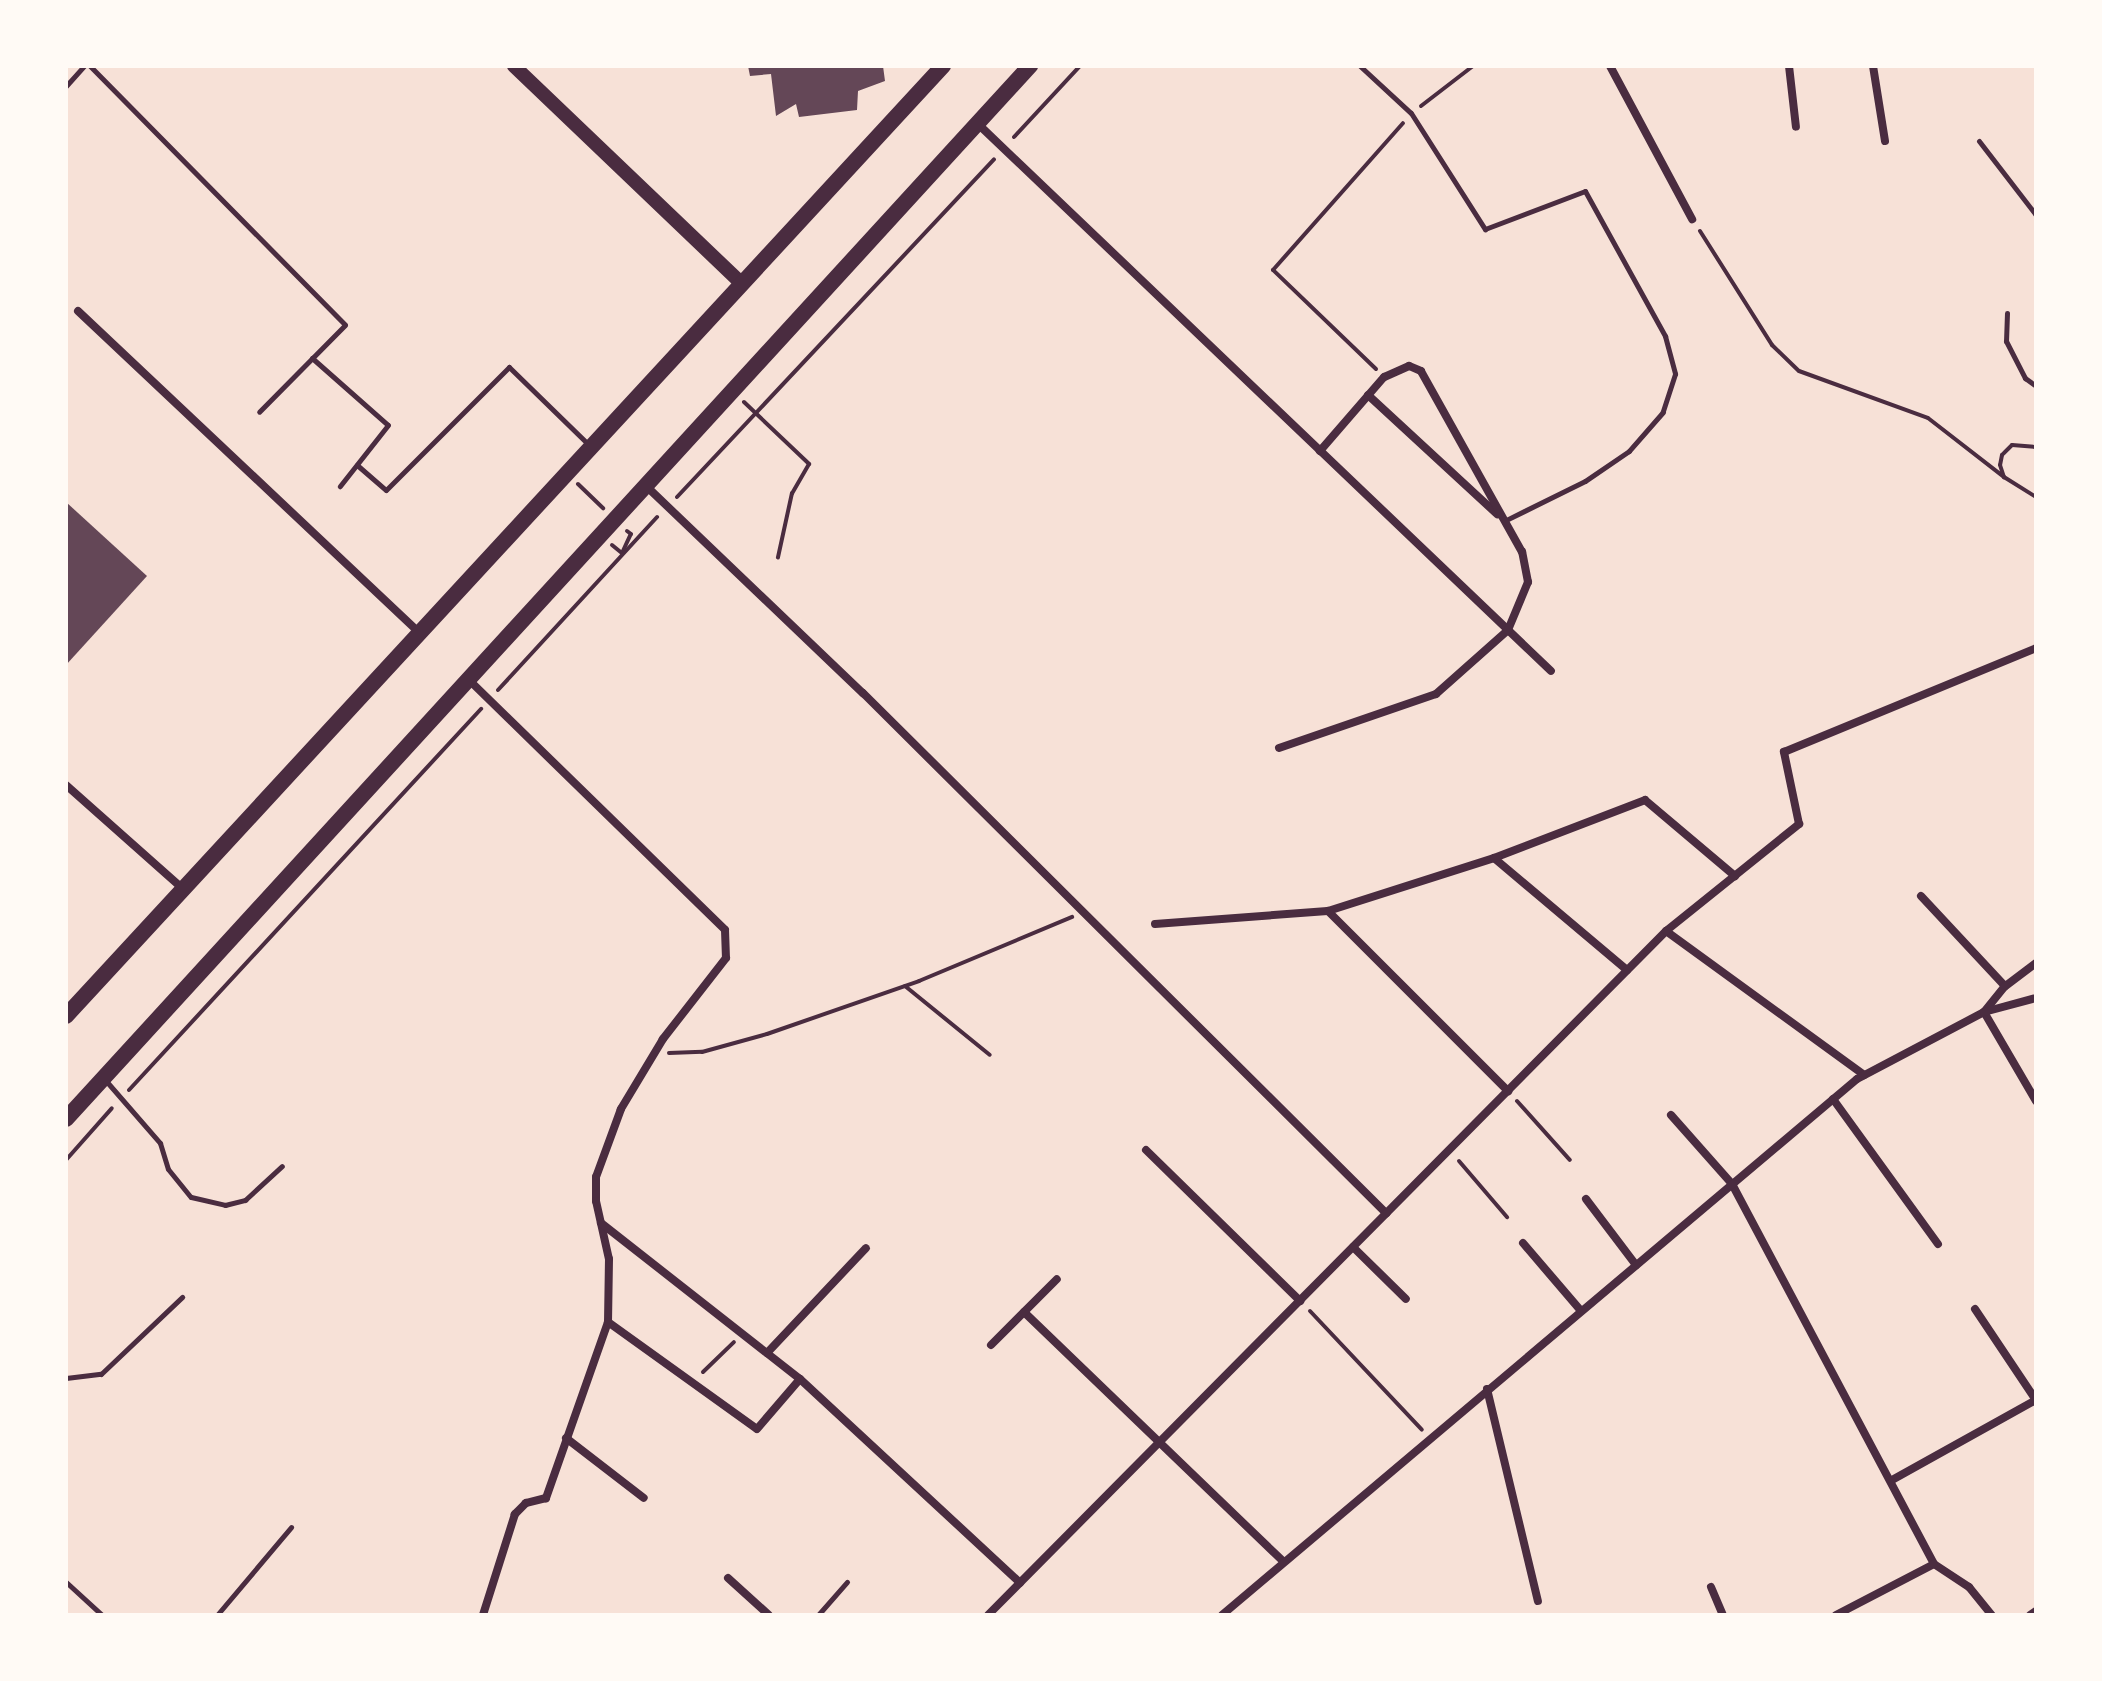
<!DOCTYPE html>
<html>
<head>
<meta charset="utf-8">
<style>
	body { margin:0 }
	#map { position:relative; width:2102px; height:1681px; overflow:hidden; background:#f7e1d7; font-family:Roboto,sans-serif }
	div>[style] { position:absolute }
	.building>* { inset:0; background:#644757 }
	.path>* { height:4px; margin:-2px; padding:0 2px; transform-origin:2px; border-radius:2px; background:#4a2c40 }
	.service>* { height:5px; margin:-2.5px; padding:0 2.5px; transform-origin:2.5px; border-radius:2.5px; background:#4a2c40 }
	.minor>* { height:8px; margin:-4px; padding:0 4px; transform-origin:4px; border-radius:4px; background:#4a2c40 }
	.tertiary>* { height:14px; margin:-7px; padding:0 7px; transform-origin:7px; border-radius:7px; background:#4a2c40 }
	.primary>* { height:16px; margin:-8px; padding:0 8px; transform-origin:8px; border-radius:8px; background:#4a2c40 }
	span { translate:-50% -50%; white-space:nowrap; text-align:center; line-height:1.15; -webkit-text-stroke:7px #fffaf5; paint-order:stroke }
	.frame { position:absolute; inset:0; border:68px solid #fffaf5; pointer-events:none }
</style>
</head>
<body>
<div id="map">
	<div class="building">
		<i style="clip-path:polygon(748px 66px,883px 66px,885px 81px,858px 91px,857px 110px,799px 117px,796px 104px,776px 116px,771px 74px,750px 76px)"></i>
		<i style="clip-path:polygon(66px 502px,147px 576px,66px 665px)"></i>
	</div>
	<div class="path">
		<i style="left:1421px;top:106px;width:66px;rotate:-37.6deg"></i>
		<i style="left:1014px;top:137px;width:97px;rotate:-47.1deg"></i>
		<i style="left:1700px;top:231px;width:135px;rotate:57.7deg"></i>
		<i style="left:1772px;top:345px;width:37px;rotate:44deg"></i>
		<i style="left:1799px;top:371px;width:137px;rotate:20deg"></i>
		<i style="left:1928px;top:418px;width:96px;rotate:37.8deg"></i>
		<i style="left:1376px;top:369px;width:143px;rotate:-136.1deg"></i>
		<i style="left:1273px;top:270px;width:196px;rotate:-48.5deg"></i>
		<i style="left:744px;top:402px;width:90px;rotate:43.6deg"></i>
		<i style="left:809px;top:464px;width:34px;rotate:120deg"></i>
		<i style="left:792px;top:493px;width:66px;rotate:102.3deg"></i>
		<i style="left:2036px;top:447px;width:24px;rotate:-175deg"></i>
		<i style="left:2012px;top:445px;width:14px;rotate:135deg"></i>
		<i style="left:2002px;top:455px;width:10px;rotate:101deg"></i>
		<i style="left:2000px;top:465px;width:13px;rotate:72deg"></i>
		<i style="left:2004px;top:477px;width:38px;rotate:32deg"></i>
		<i style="left:578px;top:484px;width:35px;rotate:44deg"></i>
		<i style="left:677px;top:497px;width:463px;rotate:-46.8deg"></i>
		<i style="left:612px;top:545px;width:13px;rotate:39deg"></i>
		<i style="left:622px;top:553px;width:21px;rotate:-65deg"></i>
		<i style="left:631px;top:534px;width:5px;rotate:-143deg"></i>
		<i style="left:498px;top:690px;width:235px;rotate:-47.4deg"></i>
		<i style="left:905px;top:986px;width:109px;rotate:39.1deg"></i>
		<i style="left:669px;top:1053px;width:33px;rotate:-2deg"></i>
		<i style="left:702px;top:1052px;width:67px;rotate:-15.5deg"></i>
		<i style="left:767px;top:1034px;width:161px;rotate:-19.2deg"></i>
		<i style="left:919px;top:981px;width:166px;rotate:-22.7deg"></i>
		<i style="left:129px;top:1090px;width:519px;rotate:-47.27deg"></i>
		<i style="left:1517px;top:1101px;width:79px;rotate:48.1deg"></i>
		<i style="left:66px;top:1160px;width:69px;rotate:-48.5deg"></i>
		<i style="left:1459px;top:1161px;width:74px;rotate:49.4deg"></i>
		<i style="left:1310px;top:1311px;width:163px;rotate:46.7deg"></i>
		<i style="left:703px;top:1372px;width:43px;rotate:-44.1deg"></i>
	</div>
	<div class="service">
		<i style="left:90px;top:66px;width:363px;rotate:45.4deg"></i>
		<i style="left:345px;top:325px;width:122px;rotate:134.7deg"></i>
		<i style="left:1360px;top:66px;width:69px;rotate:42.7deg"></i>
		<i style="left:1411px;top:113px;width:138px;rotate:57.5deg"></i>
		<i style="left:1485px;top:229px;width:107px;rotate:-20.8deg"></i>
		<i style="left:1585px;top:191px;width:166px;rotate:61.1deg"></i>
		<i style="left:1665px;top:336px;width:39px;rotate:75deg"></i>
		<i style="left:1675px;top:374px;width:40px;rotate:108deg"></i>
		<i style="left:1663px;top:412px;width:52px;rotate:131.1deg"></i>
		<i style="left:1629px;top:451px;width:53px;rotate:145.7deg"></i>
		<i style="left:1585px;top:481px;width:90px;rotate:153.7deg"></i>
		<i style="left:66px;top:86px;width:27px;rotate:-48deg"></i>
		<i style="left:1979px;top:141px;width:93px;rotate:52.4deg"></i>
		<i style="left:2007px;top:313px;width:28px;rotate:92deg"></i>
		<i style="left:2006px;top:341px;width:42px;rotate:62.8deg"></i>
		<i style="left:2025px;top:378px;width:14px;rotate:36deg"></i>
		<i style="left:312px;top:358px;width:101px;rotate:41.4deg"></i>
		<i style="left:388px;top:425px;width:78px;rotate:128.2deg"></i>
		<i style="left:357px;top:465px;width:38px;rotate:41deg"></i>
		<i style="left:386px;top:490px;width:174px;rotate:-45deg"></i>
		<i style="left:509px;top:367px;width:110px;rotate:44.3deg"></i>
		<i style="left:107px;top:1082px;width:81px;rotate:49deg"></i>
		<i style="left:160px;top:1143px;width:27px;rotate:73deg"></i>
		<i style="left:168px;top:1169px;width:36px;rotate:51deg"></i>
		<i style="left:191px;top:1197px;width:35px;rotate:13deg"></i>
		<i style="left:225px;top:1205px;width:21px;rotate:-14deg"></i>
		<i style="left:245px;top:1200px;width:50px;rotate:-42.6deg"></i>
		<i style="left:66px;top:1378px;width:35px;rotate:-7deg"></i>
		<i style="left:101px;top:1374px;width:112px;rotate:-43.5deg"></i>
		<i style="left:66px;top:1582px;width:49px;rotate:42.5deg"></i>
		<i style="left:217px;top:1615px;width:115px;rotate:-49.9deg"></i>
		<i style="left:818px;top:1615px;width:44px;rotate:-48.7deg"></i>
	</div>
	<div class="minor">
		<i style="left:1610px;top:66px;width:174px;rotate:61.8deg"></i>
		<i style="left:1789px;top:66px;width:61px;rotate:83.5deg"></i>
		<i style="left:1873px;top:66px;width:76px;rotate:80.9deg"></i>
		<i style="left:978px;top:124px;width:792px;rotate:43.67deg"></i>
		<i style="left:78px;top:311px;width:470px;rotate:43.3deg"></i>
		<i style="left:1368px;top:395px;width:176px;rotate:42.7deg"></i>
		<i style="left:644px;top:484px;width:303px;rotate:43.7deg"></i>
		<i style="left:863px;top:693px;width:738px;rotate:44.84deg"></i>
		<i style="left:468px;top:679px;width:359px;rotate:44.3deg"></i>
		<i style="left:725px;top:930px;width:28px;rotate:88deg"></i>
		<i style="left:726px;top:958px;width:103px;rotate:127.9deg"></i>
		<i style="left:663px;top:1039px;width:82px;rotate:121deg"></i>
		<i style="left:621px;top:1109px;width:72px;rotate:110.2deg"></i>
		<i style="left:596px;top:1177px;width:24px;rotate:90deg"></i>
		<i style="left:596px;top:1201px;width:59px;rotate:77.4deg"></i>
		<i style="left:609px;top:1259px;width:63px;rotate:90.9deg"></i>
		<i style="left:608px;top:1322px;width:187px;rotate:109.4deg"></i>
		<i style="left:546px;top:1498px;width:21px;rotate:166deg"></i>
		<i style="left:526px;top:1503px;width:16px;rotate:135deg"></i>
		<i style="left:515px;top:1514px;width:106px;rotate:107.6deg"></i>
		<i style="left:1279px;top:748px;width:166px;rotate:-19deg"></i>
		<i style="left:1436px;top:694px;width:96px;rotate:-41.6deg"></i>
		<i style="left:1508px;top:630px;width:52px;rotate:-67.4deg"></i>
		<i style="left:1528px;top:582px;width:31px;rotate:-101deg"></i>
		<i style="left:1522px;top:552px;width:207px;rotate:-119.2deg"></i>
		<i style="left:1421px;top:371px;width:13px;rotate:-157deg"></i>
		<i style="left:1409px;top:366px;width:27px;rotate:156deg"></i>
		<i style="left:1384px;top:377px;width:98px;rotate:130.9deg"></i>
		<i style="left:66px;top:785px;width:157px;rotate:41.6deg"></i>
		<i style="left:1494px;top:858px;width:174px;rotate:40.1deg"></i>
		<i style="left:1921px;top:896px;width:123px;rotate:47deg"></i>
		<i style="left:1328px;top:911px;width:255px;rotate:45deg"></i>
		<i style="left:1155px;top:924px;width:173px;rotate:-4.3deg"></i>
		<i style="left:1328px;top:911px;width:174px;rotate:-17.7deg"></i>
		<i style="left:1494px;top:858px;width:162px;rotate:-21deg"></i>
		<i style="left:1645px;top:800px;width:118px;rotate:40.2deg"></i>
		<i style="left:1666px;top:931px;width:245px;rotate:36deg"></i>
		<i style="left:2036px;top:963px;width:39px;rotate:143deg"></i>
		<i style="left:2005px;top:986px;width:33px;rotate:129deg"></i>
		<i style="left:1984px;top:1012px;width:103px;rotate:59.7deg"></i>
		<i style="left:1833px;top:1099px;width:179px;rotate:54.1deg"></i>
		<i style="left:1671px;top:1115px;width:92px;rotate:48.5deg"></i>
		<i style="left:1732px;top:1184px;width:430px;rotate:62deg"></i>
		<i style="left:1934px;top:1564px;width:42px;rotate:33.3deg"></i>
		<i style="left:1969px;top:1587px;width:36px;rotate:51deg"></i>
		<i style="left:1146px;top:1150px;width:216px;rotate:44.4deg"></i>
		<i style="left:1586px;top:1199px;width:83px;rotate:52.9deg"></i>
		<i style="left:601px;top:1223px;width:253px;rotate:38.1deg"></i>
		<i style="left:800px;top:1379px;width:300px;rotate:42.8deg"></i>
		<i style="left:1523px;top:1243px;width:89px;rotate:49.5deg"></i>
		<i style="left:1353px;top:1247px;width:74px;rotate:44.5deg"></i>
		<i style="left:1975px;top:1309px;width:110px;rotate:56.2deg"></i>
		<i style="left:1024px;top:1312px;width:358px;rotate:43.9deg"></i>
		<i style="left:608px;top:1322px;width:183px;rotate:35.7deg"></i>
		<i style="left:757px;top:1429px;width:66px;rotate:-49.3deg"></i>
		<i style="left:991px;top:1345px;width:93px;rotate:-45deg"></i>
		<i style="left:767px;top:1353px;width:144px;rotate:-46.7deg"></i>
		<i style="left:1487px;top:1389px;width:218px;rotate:76.5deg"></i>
		<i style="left:566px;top:1438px;width:98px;rotate:37.6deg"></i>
		<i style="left:1892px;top:1480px;width:165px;rotate:-29.1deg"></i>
		<i style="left:728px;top:1578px;width:55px;rotate:42.1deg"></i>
		<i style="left:1711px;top:1587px;width:30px;rotate:67deg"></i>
		<i style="left:988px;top:1615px;width:963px;rotate:-45.25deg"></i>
		<i style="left:1666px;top:931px;width:171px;rotate:-38.8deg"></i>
		<i style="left:1799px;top:824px;width:74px;rotate:-101.8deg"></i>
		<i style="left:1784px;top:752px;width:273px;rotate:-22.4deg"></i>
		<i style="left:1222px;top:1615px;width:831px;rotate:-40.17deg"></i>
		<i style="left:1857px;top:1079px;width:144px;rotate:-27.8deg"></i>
		<i style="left:1984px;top:1012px;width:54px;rotate:-15.1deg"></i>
		<i style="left:1836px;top:1615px;width:110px;rotate:-27.5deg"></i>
		<i style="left:2030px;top:1615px;width:7px;rotate:-34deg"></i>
	</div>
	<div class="tertiary">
		<i style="left:514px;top:66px;width:315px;rotate:43.7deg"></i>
	</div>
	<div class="primary">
		<i style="left:66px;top:1016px;width:1293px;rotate:-47.29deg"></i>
		<i style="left:66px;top:1119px;width:1428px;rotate:-47.53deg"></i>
	</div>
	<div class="frame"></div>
</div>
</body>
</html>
